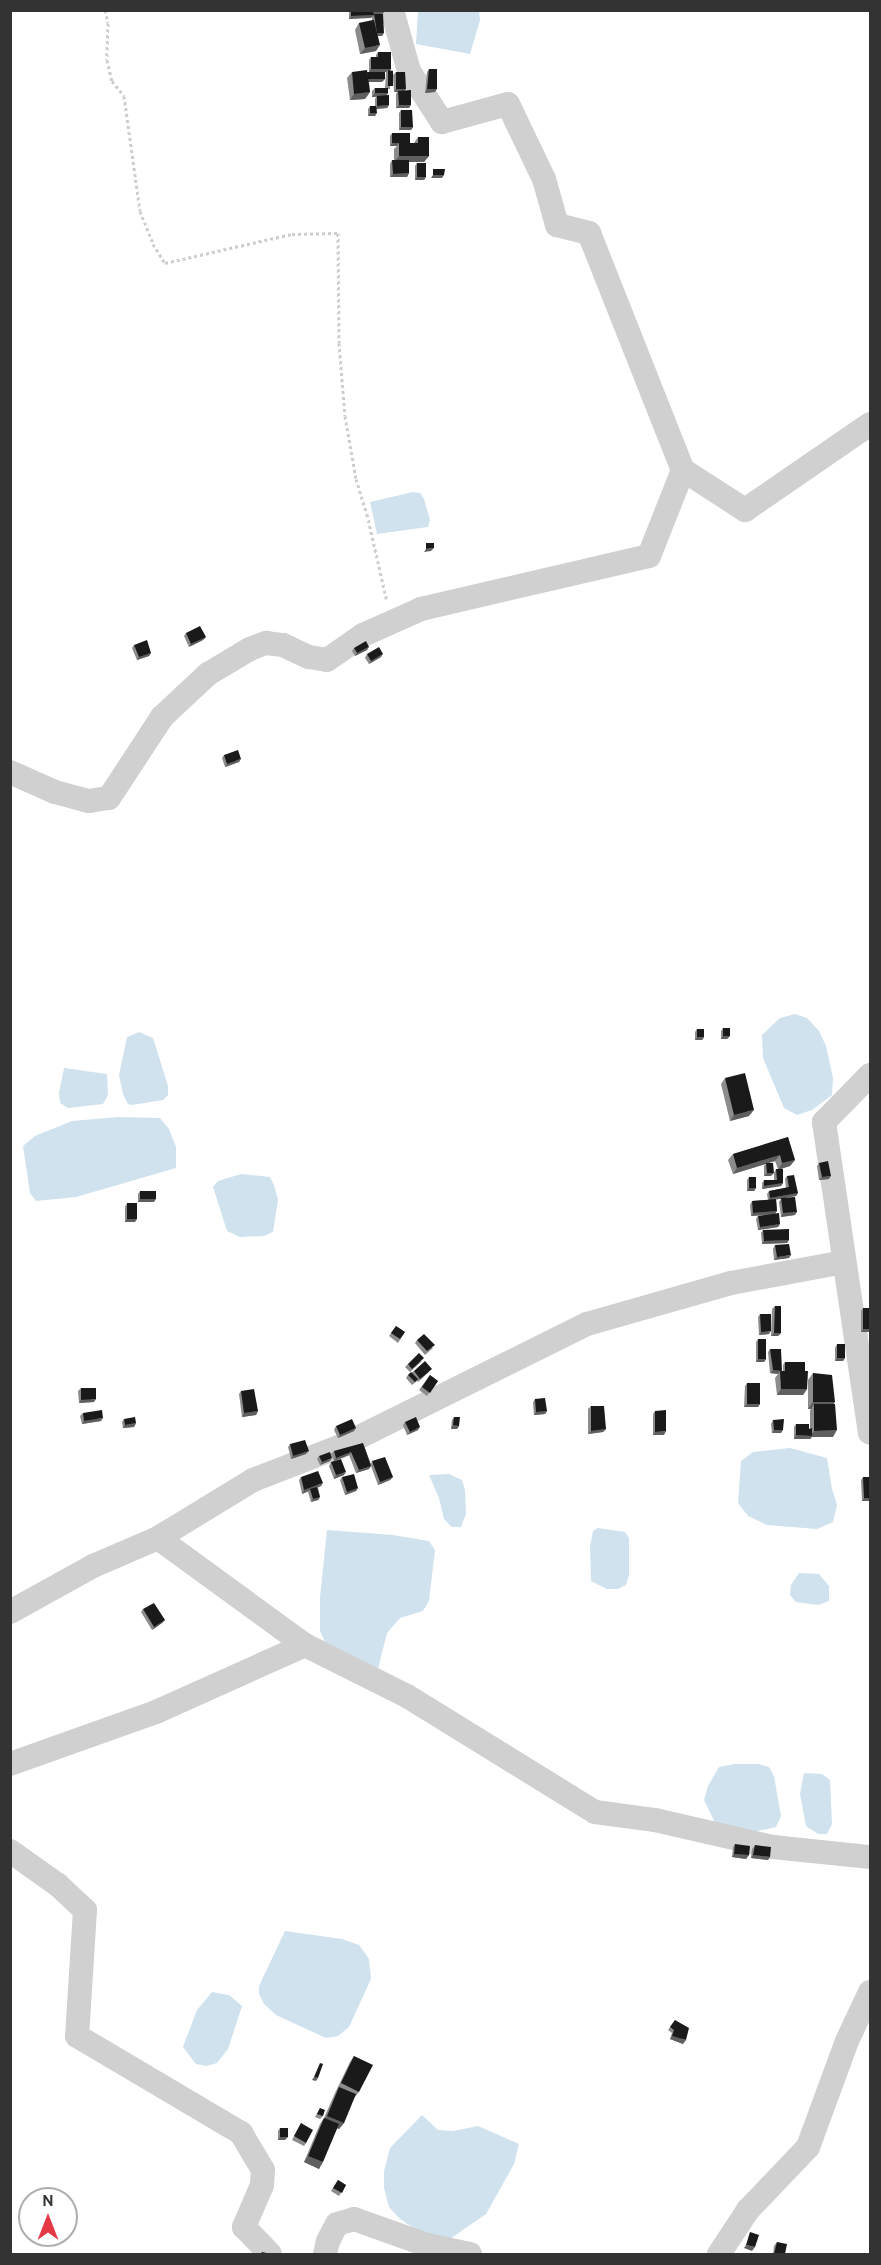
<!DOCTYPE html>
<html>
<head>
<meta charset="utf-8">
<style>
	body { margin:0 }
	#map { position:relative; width:881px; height:2265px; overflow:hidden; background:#fff; font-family:Cabin,sans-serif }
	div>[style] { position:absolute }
	.water>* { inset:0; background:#cfe2ee }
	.path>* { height:3px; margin-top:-1.5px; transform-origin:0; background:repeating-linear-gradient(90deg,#cdcdcd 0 3px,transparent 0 6px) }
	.minor>* { height:24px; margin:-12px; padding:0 12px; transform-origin:12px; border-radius:12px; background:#d0d0d0 }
	.wall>* { inset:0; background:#8c8c8c }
	.shaded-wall>* { inset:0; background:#5f5f5f }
	.building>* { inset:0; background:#1a1a1a }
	span { translate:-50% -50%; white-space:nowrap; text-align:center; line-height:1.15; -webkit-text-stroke:6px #fff; paint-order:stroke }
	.frame { position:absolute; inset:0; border:12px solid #333; pointer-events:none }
	.north { position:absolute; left:18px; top:2187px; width:60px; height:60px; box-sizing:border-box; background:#fff; border:2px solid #adadad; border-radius:50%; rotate:0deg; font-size:16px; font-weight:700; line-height:24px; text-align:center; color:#333 }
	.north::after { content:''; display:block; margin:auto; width:21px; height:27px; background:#e63946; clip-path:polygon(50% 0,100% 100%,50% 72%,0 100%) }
</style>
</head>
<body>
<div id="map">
	<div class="water">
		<i style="clip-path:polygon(418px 11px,479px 11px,480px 20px,470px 54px,416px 44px)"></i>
		<i style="clip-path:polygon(413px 492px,420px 493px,424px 499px,430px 520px,428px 527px,377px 534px,370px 502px)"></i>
		<i style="clip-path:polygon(795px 1014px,807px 1018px,819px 1031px,826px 1046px,833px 1078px,832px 1095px,812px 1110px,797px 1115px,784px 1108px,763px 1058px,762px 1035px,780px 1018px)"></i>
		<i style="clip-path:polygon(139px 1032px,153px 1038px,168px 1086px,168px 1095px,163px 1100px,132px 1105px,128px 1104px,123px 1094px,119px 1075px,127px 1037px)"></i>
		<i style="clip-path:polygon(64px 1068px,107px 1074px,108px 1095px,103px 1104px,68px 1108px,60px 1103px,59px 1093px)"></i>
		<i style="clip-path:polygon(118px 1117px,160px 1118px,169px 1129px,176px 1147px,176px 1168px,76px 1197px,36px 1201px,30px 1193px,23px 1146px,35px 1136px,72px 1121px)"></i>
		<i style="clip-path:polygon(241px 1174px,270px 1177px,274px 1185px,278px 1200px,273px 1232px,264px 1236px,240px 1237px,227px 1231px,213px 1187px,218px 1181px)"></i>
		<i style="clip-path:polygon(790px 1448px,827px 1458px,832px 1489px,837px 1505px,833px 1522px,817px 1529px,767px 1525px,748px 1516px,738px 1503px,741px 1461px,753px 1452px)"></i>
		<i style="clip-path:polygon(449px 1474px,462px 1480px,465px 1490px,466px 1514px,461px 1527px,452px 1527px,444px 1519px,439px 1498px,429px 1475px)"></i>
		<i style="clip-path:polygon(598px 1528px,625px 1532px,629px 1538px,629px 1575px,626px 1585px,618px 1589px,607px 1589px,591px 1581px,590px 1547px,593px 1531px)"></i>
		<i style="clip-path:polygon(327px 1530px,393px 1535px,429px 1541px,435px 1550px,429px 1601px,423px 1611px,400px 1618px,387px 1633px,378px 1669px,325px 1642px,320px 1631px,320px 1597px)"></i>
		<i style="clip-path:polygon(799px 1573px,819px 1574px,829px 1586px,829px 1601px,818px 1605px,796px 1602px,790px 1595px,791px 1585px)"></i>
		<i style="clip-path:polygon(735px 1764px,759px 1764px,769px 1767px,774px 1776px,781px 1816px,776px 1827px,754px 1832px,717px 1827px,704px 1800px,708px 1786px,719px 1767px)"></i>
		<i style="clip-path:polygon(804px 1773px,822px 1774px,830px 1780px,832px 1824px,827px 1834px,818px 1834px,806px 1826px,800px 1794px)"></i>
		<i style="clip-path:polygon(285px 1931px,342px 1939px,359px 1945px,369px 1959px,371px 1979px,349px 2027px,338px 2036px,326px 2038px,276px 2015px,264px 2004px,259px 1994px,259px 1986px)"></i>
		<i style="clip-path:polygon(212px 1992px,229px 1995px,242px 2006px,228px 2049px,217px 2063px,206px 2066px,196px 2064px,183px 2047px,197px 2010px)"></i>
		<i style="clip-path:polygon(422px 2115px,438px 2130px,453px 2131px,478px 2126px,519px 2144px,514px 2164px,486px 2214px,447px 2241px,415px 2229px,400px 2219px,389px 2207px,384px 2188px,384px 2171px,390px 2148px)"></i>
	</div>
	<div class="path">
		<i style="left:105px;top:10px;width:13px;rotate:77deg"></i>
		<i style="left:108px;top:23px;width:37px;rotate:92deg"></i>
		<i style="left:107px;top:60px;width:22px;rotate:77deg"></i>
		<i style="left:112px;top:81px;width:19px;rotate:51deg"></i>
		<i style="left:124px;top:96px;width:116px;rotate:82.1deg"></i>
		<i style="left:140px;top:211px;width:35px;rotate:68deg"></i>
		<i style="left:153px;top:244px;width:22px;rotate:58deg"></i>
		<i style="left:165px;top:263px;width:130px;rotate:-12.9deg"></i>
		<i style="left:292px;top:234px;width:46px;rotate:-1.2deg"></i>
		<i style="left:338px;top:233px;width:110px;rotate:89.5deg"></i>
		<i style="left:339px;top:343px;width:73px;rotate:85.3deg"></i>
		<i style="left:345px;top:416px;width:64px;rotate:80.1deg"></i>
		<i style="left:356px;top:479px;width:37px;rotate:73deg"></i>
		<i style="left:367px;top:514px;width:90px;rotate:77.2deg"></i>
	</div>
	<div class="minor">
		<i style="left:392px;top:10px;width:63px;rotate:74.4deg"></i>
		<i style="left:409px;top:71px;width:61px;rotate:57.1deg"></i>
		<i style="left:442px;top:122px;width:68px;rotate:-15.3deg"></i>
		<i style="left:508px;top:104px;width:83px;rotate:64.4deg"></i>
		<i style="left:544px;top:179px;width:48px;rotate:74.2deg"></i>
		<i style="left:557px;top:225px;width:33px;rotate:14deg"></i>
		<i style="left:589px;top:233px;width:255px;rotate:68.4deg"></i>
		<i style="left:683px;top:470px;width:74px;rotate:32.8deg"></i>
		<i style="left:745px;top:510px;width:152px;rotate:-34.5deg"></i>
		<i style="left:10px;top:772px;width:49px;rotate:24deg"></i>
		<i style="left:55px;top:792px;width:35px;rotate:15deg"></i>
		<i style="left:89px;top:801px;width:20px;rotate:-9deg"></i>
		<i style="left:109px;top:798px;width:97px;rotate:-56.8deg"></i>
		<i style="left:162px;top:717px;width:63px;rotate:-43.1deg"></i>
		<i style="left:208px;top:674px;width:49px;rotate:-30.8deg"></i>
		<i style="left:250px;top:649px;width:17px;rotate:-21deg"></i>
		<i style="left:266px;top:643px;width:17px;rotate:7deg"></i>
		<i style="left:283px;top:645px;width:29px;rotate:25deg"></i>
		<i style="left:309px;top:657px;width:18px;rotate:9deg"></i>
		<i style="left:327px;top:660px;width:44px;rotate:-34.8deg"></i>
		<i style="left:363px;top:635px;width:64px;rotate:-24.1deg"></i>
		<i style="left:421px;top:609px;width:234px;rotate:-13.1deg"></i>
		<i style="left:649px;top:556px;width:92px;rotate:-68.4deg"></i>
		<i style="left:870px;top:1075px;width:66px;rotate:134.4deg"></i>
		<i style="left:824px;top:1122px;width:314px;rotate:81.6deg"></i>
		<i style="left:158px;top:1538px;width:111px;rotate:-31.4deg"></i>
		<i style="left:253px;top:1480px;width:94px;rotate:-21.1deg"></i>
		<i style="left:341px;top:1446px;width:275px;rotate:-26.4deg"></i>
		<i style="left:587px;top:1324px;width:150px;rotate:-15.9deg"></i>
		<i style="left:731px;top:1283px;width:115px;rotate:-10.5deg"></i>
		<i style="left:10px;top:1612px;width:95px;rotate:-29deg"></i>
		<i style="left:93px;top:1566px;width:71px;rotate:-23.3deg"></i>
		<i style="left:158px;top:1538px;width:182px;rotate:36.1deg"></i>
		<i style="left:10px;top:1764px;width:155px;rotate:-19.6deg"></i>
		<i style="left:156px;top:1712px;width:163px;rotate:-24.2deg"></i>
		<i style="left:305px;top:1645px;width:114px;rotate:26.6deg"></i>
		<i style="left:407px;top:1696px;width:221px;rotate:31.7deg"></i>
		<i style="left:595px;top:1812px;width:61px;rotate:7.6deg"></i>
		<i style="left:655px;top:1820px;width:121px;rotate:12.9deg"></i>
		<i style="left:773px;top:1847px;width:98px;rotate:5.9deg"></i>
		<i style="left:10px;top:1851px;width:59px;rotate:35.3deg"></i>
		<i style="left:58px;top:1885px;width:37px;rotate:43deg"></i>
		<i style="left:85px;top:1910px;width:126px;rotate:93.6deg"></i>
		<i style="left:77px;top:2036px;width:191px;rotate:30.6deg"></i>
		<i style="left:241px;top:2133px;width:43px;rotate:59.3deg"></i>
		<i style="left:263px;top:2170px;width:15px;rotate:94deg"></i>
		<i style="left:262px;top:2185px;width:46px;rotate:113.2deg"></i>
		<i style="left:244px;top:2227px;width:37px;rotate:46deg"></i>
		<i style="left:325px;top:2254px;width:13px;rotate:-77deg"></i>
		<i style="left:328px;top:2241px;width:19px;rotate:-62deg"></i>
		<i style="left:337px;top:2224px;width:18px;rotate:-16deg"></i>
		<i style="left:354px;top:2219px;width:77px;rotate:19.6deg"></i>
		<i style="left:427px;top:2245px;width:44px;rotate:11.8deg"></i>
		<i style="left:719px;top:2254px;width:53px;rotate:-56.6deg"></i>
		<i style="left:748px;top:2210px;width:87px;rotate:-46.4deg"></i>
		<i style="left:808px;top:2147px;width:113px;rotate:-69.8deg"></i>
		<i style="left:847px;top:2041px;width:54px;rotate:-64.9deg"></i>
	</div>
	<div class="wall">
		<i style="clip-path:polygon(349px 10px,385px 10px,383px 14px,382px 36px,378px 36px,376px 51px,360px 54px,355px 30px,359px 23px,372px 20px,372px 17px,349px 19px)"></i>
		<i style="clip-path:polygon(378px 52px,391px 69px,390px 70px,390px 89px,388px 89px,388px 93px,387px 95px,389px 105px,387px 108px,377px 109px,375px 116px,368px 116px,368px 109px,370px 106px,375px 106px,375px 99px,376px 97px,372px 97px,372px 91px,375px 88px,385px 88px,386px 73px,386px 72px,385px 72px,382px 82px,369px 82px,370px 92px,365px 99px,350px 100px,347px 78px,352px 72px,369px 72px,369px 60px,371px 57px,376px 57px,376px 55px)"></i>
		<i style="clip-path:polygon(429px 69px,435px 92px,425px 93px,427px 72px)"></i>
		<i style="clip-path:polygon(396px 72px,405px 90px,409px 108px,396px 108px,396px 94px,397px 92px,394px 92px,393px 75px)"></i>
		<i style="clip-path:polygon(401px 110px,413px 127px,411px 130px,399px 130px,399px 113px)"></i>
		<i style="clip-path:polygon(392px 133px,410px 143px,414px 143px,418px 137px,429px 156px,424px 162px,409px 162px,409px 173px,407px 177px,390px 177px,390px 164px,392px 160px,394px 160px,394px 149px,397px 146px,390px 146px,390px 136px)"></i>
		<i style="clip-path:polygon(417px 163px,426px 177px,424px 180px,415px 180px,415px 166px)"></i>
		<i style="clip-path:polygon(186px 633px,206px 637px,203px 640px,189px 647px,184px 636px)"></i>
		<i style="clip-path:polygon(134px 645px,151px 653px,149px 656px,137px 660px,132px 648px)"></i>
		<i style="clip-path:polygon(354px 648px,367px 650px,355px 656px,352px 651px)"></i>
		<i style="clip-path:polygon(367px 654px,381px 657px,369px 664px,365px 658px)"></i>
		<i style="clip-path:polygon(224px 755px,239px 762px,225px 767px,222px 758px)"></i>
		<i style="clip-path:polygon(723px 1028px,730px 1036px,727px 1039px,721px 1039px,721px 1031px)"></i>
		<i style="clip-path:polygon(697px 1029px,704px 1037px,702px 1040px,695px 1040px,695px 1032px)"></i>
		<i style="clip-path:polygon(725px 1078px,749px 1116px,730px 1121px,721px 1084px)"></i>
		<i style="clip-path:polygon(788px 1137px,795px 1160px,790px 1166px,779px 1169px,783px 1183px,781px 1186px,762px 1189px,762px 1183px,764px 1180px,774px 1180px,774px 1173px,776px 1169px,778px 1169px,775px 1161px,768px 1163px,771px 1176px,764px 1176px,764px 1166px,766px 1164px,733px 1174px,728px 1160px,733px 1154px)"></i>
		<i style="clip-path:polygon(819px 1163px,829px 1179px,819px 1180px,817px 1166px)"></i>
		<i style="clip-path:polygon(787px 1176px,798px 1193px,796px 1196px,782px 1198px,795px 1215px,781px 1217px,779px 1202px,781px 1199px,776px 1199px,777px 1211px,775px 1213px,780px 1224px,778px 1227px,758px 1230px,756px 1219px,758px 1216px,765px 1215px,751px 1216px,750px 1205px,752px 1201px,768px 1200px,767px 1194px,769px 1191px,786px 1188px,785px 1179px)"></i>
		<i style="clip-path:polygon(749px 1177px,756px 1188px,754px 1191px,747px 1191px,747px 1180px)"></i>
		<i style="clip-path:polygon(140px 1191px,154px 1202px,138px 1202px,138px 1194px)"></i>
		<i style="clip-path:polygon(127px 1203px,135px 1222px,125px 1222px,125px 1207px)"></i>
		<i style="clip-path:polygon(763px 1230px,789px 1240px,787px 1243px,762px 1244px,761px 1233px)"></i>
		<i style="clip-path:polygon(775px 1245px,789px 1258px,774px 1260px,773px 1249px)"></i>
		<i style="clip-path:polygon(775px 1306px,781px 1333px,778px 1336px,771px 1336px,772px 1309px)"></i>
		<i style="clip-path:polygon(863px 1308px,870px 1332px,861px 1332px,861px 1311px)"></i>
		<i style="clip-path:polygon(760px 1314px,769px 1334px,759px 1335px,758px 1317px)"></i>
		<i style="clip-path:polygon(396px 1326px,405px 1332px,398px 1343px,389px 1336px)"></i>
		<i style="clip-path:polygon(758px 1339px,766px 1359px,764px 1362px,756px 1362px,756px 1342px)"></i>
		<i style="clip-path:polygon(417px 1340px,433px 1348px,425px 1355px,415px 1343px)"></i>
		<i style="clip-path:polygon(837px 1344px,845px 1358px,843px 1361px,835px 1361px,835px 1348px)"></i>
		<i style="clip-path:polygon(770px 1349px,781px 1371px,783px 1371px,783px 1365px,785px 1362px,804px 1371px,807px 1389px,803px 1395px,777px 1395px,775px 1378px,778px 1374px,770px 1373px,768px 1352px)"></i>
		<i style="clip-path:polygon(422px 1361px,410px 1372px,405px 1367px,408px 1364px)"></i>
		<i style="clip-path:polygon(414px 1371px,429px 1372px,418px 1382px,417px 1381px,412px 1385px,406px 1378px,408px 1375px)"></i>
		<i style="clip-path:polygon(813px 1373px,834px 1404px,833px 1437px,812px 1437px,810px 1439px,794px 1439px,794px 1427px,796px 1424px,810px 1429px,810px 1410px,811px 1409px,808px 1409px,808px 1380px)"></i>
		<i style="clip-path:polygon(430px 1375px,438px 1381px,427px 1396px,419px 1390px)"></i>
		<i style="clip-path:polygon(747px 1383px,760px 1404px,758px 1407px,744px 1407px,745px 1386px)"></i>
		<i style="clip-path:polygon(81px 1388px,94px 1402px,79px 1403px,78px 1391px)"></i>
		<i style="clip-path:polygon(241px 1391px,258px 1411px,256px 1415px,242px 1417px,239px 1394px)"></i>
		<i style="clip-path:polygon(535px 1399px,547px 1411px,545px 1414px,534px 1415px,533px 1402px)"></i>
		<i style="clip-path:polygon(591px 1406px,606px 1429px,603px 1432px,588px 1434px,588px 1409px)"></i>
		<i style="clip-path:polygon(655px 1411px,664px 1435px,653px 1435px,653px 1414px)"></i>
		<i style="clip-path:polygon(83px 1413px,101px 1421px,82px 1424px,80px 1416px)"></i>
		<i style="clip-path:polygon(454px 1417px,459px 1426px,457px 1429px,451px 1429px,452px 1420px)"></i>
		<i style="clip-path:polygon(124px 1419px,136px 1423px,134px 1427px,123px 1428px,122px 1422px)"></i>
		<i style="clip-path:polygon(773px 1420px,781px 1433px,772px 1433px,771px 1424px)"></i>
		<i style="clip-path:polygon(405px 1422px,418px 1430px,407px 1435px,403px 1425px)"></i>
		<i style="clip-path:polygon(336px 1426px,354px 1431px,338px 1438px,334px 1430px)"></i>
		<i style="clip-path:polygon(363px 1443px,371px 1464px,372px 1461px,393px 1477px,390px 1480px,378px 1485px,371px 1466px,369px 1469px,356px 1473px,349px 1455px,334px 1461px,331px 1454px,334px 1451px)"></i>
		<i style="clip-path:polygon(290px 1444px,306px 1454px,291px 1459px,288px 1447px)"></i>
		<i style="clip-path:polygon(319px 1456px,330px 1461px,320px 1465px,317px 1459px)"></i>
		<i style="clip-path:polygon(331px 1462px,344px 1475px,334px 1479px,329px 1466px)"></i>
		<i style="clip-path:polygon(301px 1477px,321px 1486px,318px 1487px,320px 1497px,318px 1500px,311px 1502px,308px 1492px,309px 1491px,302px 1494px,299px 1480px)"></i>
		<i style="clip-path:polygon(342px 1477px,358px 1488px,356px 1491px,345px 1495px,340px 1480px)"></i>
		<i style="clip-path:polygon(863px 1477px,870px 1501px,862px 1501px,861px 1480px)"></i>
		<i style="clip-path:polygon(143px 1609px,165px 1620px,162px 1623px,152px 1630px,141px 1612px)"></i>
		<i style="clip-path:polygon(735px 1844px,749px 1855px,746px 1859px,732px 1857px,733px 1847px)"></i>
		<i style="clip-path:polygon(755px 1845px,768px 1860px,751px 1858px,752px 1849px)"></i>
		<i style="clip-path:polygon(675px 2020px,683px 2044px,670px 2039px,672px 2033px,668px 2030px)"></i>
		<i style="clip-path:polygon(354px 2056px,359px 2092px,354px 2098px,344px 2123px,339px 2129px,337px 2128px,319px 2169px,304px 2162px,320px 2124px,324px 2118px,335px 2093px,350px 2062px)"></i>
		<i style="clip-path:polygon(320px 2108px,323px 2116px,320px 2119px,315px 2117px)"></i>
		<i style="clip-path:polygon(301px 2123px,306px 2143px,304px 2146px,292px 2140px)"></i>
		<i style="clip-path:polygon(280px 2128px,285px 2140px,278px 2140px,278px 2131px)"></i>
		<i style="clip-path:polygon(338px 2180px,346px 2185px,339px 2196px,331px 2191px)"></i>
		<i style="clip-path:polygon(777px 2242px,785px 2254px,773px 2254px,774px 2246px)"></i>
	</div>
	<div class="shaded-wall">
		<i style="clip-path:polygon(375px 11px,385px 11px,382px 14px,373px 14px)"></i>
		<i style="clip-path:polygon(374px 15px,371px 18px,349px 19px,351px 16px)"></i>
		<i style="clip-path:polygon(375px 33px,384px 33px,382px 36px,373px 36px)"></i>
		<i style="clip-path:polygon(380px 45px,376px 51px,360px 54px,365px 48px)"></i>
		<i style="clip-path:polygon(371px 69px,391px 69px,389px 72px,388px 70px,386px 72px,369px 72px)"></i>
		<i style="clip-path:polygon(368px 79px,385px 79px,382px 82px,365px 82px)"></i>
		<i style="clip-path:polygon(396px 89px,406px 89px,404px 92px,398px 91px,397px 92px,394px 92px)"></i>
		<i style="clip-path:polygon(427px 89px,437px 89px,435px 92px,425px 93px)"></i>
		<i style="clip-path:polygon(370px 92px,365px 99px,350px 100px,354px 94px)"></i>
		<i style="clip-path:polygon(375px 93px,388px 93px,386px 96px,372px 97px)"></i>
		<i style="clip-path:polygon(389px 105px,387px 108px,375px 109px,377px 106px)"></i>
		<i style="clip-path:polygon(399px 105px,411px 105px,409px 108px,396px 108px)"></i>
		<i style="clip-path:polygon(370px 113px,377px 113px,375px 116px,368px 116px)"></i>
		<i style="clip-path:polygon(401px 127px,413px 127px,411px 130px,399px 130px)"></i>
		<i style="clip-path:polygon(392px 143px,399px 143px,397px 146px,390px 146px)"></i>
		<i style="clip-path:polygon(399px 156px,429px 156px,424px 162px,394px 162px)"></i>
		<i style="clip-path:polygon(409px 173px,407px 177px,390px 177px,393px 174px)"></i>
		<i style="clip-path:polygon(433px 175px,444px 175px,442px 178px,431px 178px)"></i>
		<i style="clip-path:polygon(417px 177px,426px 177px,424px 180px,415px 180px)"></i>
		<i style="clip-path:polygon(434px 548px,431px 551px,424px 552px,426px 549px)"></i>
		<i style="clip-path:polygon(206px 637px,203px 640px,189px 647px,191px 644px)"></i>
		<i style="clip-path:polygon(369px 647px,367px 650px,355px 656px,357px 653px)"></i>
		<i style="clip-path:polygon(151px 653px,149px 656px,137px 660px,139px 657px)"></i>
		<i style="clip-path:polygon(383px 654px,381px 657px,369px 664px,371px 661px)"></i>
		<i style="clip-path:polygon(241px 759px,239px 762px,225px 767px,227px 764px)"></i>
		<i style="clip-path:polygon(723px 1036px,730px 1036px,727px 1039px,721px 1039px)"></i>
		<i style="clip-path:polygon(697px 1037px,704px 1037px,702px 1040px,695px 1040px)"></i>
		<i style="clip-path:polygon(754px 1110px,749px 1116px,730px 1121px,734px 1115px)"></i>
		<i style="clip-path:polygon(780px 1155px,775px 1161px,733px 1174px,737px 1168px)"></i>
		<i style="clip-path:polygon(795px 1160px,790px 1166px,778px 1170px,782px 1163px)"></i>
		<i style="clip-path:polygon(767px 1173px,774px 1173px,771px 1176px,764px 1176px)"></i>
		<i style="clip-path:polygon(831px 1176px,829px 1179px,819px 1180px,822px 1177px)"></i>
		<i style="clip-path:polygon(783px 1183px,781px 1186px,762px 1189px,764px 1186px)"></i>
		<i style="clip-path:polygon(749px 1188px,756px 1188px,754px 1191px,747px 1191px)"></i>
		<i style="clip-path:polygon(798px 1193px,796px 1196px,768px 1201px,770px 1198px)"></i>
		<i style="clip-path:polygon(140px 1199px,156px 1199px,154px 1202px,138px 1202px)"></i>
		<i style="clip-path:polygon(777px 1211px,775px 1214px,751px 1216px,753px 1213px)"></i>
		<i style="clip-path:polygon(797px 1212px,795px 1215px,781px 1217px,783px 1213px)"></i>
		<i style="clip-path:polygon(127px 1219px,137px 1219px,135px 1222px,125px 1222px)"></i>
		<i style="clip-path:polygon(780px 1224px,778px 1227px,758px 1230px,760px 1227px)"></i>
		<i style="clip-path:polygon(789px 1240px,787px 1243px,762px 1244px,764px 1241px)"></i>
		<i style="clip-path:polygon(791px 1255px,789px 1258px,774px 1260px,777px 1257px)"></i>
		<i style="clip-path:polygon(863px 1329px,870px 1329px,870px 1332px,861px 1332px)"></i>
		<i style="clip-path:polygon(771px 1331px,769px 1334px,759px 1335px,761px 1332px)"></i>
		<i style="clip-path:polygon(774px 1333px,781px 1333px,778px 1336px,771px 1336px)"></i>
		<i style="clip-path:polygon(837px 1358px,845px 1358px,843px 1361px,835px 1361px)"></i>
		<i style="clip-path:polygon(758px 1359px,766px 1359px,764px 1362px,756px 1362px)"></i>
		<i style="clip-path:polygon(773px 1370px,782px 1371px,780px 1371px,778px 1374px,770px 1373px)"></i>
		<i style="clip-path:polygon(781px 1389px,807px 1389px,803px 1395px,777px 1395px)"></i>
		<i style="clip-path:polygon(96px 1399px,94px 1402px,79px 1403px,81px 1400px)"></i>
		<i style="clip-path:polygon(813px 1402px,835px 1402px,831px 1409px,814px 1404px,811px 1409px,808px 1409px)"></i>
		<i style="clip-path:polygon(747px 1404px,760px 1404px,758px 1407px,744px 1407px)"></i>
		<i style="clip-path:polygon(258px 1411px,256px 1415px,242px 1417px,244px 1413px)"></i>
		<i style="clip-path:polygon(547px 1411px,545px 1414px,534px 1415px,536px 1412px)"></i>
		<i style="clip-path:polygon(103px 1418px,101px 1421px,82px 1424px,84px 1421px)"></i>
		<i style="clip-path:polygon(136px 1423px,134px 1427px,123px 1428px,125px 1425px)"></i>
		<i style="clip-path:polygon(453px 1425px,459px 1426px,457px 1429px,451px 1429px)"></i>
		<i style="clip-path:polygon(420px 1427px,418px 1430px,407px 1435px,410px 1432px)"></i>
		<i style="clip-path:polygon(356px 1428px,354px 1431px,338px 1438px,340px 1435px)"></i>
		<i style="clip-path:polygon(606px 1429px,603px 1432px,588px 1434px,591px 1431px)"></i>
		<i style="clip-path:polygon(774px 1430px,783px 1430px,781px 1433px,772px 1433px)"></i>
		<i style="clip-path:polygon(837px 1430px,833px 1437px,812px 1437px,810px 1439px,794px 1439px,796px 1435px,810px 1436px,814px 1431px)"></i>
		<i style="clip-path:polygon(666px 1431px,664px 1435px,653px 1435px,655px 1432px)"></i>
		<i style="clip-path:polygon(309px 1451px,306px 1454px,291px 1459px,293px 1456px)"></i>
		<i style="clip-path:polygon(351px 1452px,349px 1455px,334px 1461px,336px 1458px)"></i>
		<i style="clip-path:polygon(332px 1458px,330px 1461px,320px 1465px,322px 1462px)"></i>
		<i style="clip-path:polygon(371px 1466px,369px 1469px,356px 1473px,359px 1470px)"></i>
		<i style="clip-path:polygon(346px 1472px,344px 1475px,334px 1479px,336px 1475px)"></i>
		<i style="clip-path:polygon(393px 1477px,390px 1480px,378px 1485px,380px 1482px)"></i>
		<i style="clip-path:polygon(323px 1483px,321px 1486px,311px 1490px,310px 1489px,309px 1491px,302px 1494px,304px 1490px)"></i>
		<i style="clip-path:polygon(358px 1488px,356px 1491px,345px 1495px,347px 1492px)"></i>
		<i style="clip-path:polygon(320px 1497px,318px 1500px,311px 1502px,313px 1499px)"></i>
		<i style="clip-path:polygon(864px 1498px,870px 1498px,870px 1501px,862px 1501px)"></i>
		<i style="clip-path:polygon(165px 1620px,162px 1623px,152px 1630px,154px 1627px)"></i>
		<i style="clip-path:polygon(734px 1854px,749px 1855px,746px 1859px,732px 1857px)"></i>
		<i style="clip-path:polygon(753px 1855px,770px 1857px,768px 1860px,751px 1858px)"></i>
		<i style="clip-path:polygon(672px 2036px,686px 2040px,683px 2044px,670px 2039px)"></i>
		<i style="clip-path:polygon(314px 2077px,318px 2078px,316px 2081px,312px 2080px)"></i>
		<i style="clip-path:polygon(327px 2116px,344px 2123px,339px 2129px,322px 2122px)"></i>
		<i style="clip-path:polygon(280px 2137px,288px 2137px,285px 2140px,278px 2140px)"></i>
		<i style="clip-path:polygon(308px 2156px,323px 2162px,319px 2169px,304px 2162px)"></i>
		<i style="clip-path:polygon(746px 2245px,755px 2247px,752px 2251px,744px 2248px)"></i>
	</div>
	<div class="building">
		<i style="clip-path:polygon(351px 10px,373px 10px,374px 15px,351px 16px)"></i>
		<i style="clip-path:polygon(374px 14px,383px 14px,384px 33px,377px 33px)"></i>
		<i style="clip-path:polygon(374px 20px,380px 45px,365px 48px,359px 23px)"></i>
		<i style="clip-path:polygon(378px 52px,391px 52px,391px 69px,371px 69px,371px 57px,378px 57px)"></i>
		<i style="clip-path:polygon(429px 69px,437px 69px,437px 89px,427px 89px)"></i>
		<i style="clip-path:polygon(367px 70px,370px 92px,354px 94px,352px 72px)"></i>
		<i style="clip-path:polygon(388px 70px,393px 71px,393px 86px,388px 86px)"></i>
		<i style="clip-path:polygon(367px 72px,385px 72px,385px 79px,368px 79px)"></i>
		<i style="clip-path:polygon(396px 72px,405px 72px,406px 89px,396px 89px)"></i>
		<i style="clip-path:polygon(375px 88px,388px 88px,388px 93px,375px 93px)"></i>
		<i style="clip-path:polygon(411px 90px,411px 105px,399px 105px,398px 91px)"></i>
		<i style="clip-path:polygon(389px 95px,389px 105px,377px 106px,377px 96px)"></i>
		<i style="clip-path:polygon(370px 106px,376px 106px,377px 113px,370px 113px)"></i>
		<i style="clip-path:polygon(401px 110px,412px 110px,413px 127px,401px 127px)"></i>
		<i style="clip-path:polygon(392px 133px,410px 133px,410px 143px,392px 143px)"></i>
		<i style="clip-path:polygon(418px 137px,429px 137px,429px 156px,399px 156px,399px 143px,418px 143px)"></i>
		<i style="clip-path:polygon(392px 160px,409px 160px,409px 173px,393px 174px)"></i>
		<i style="clip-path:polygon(417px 163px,426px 163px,426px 177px,417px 177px)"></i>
		<i style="clip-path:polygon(433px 169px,445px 169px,444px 175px,433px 175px)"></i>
		<i style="clip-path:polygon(426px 543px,434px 543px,434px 548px,426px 549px)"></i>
		<i style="clip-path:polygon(200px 626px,206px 637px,191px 644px,186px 633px)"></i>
		<i style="clip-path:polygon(147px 640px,151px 653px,139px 657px,134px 645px)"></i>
		<i style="clip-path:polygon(366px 641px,369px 647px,357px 653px,354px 648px)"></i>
		<i style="clip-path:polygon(379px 647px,383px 654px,371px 661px,367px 654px)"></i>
		<i style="clip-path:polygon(238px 750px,241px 759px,227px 764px,224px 755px)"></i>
		<i style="clip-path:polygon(723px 1028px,730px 1028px,730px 1036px,723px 1036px)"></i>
		<i style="clip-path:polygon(697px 1029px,704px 1029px,704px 1037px,697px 1037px)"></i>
		<i style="clip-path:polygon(745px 1073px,754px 1110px,734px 1115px,725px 1078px)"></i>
		<i style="clip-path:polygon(788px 1137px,795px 1160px,782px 1163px,780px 1155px,737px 1168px,733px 1154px)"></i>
		<i style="clip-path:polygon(828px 1161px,831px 1176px,822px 1177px,819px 1163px)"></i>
		<i style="clip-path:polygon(766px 1163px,773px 1163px,774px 1173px,767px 1173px)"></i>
		<i style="clip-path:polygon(776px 1169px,783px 1169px,783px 1183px,764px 1186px,764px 1180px,777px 1180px)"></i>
		<i style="clip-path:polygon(794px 1175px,798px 1193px,770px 1198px,769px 1191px,789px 1187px,787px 1176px)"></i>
		<i style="clip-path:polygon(749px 1177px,756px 1177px,756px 1188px,749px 1188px)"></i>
		<i style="clip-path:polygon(140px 1191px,156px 1191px,156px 1199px,140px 1199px)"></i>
		<i style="clip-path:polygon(795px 1197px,797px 1212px,783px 1213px,781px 1198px)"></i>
		<i style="clip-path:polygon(776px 1199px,777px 1211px,753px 1213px,752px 1201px)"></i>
		<i style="clip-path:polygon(127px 1203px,137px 1203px,137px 1219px,127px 1219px)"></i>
		<i style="clip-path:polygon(779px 1213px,780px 1224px,760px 1227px,758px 1216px)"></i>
		<i style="clip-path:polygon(789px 1229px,789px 1240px,764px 1241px,763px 1230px)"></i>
		<i style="clip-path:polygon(789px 1244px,791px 1255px,777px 1257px,775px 1245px)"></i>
		<i style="clip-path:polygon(775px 1306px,781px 1306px,781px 1333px,774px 1333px)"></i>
		<i style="clip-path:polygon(863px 1308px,870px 1308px,870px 1329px,863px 1329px)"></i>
		<i style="clip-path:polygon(760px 1314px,771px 1314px,771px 1331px,761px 1332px)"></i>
		<i style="clip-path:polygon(396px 1326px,405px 1332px,400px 1339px,391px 1333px)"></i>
		<i style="clip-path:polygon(424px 1334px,435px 1345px,427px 1351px,417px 1340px)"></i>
		<i style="clip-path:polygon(758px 1339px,766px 1339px,766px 1359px,758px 1359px)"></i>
		<i style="clip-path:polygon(837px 1344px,845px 1344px,845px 1358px,837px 1358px)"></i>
		<i style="clip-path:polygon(770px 1349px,781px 1349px,782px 1371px,773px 1370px)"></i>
		<i style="clip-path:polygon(419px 1353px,424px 1358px,412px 1369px,408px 1364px)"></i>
		<i style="clip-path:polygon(425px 1361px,432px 1369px,420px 1379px,414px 1371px)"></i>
		<i style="clip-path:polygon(785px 1362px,805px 1362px,805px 1371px,785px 1371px)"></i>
		<i style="clip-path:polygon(780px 1371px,808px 1371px,807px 1389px,781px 1389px)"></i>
		<i style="clip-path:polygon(411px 1372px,418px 1379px,415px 1382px,408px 1375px)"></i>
		<i style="clip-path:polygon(813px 1373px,832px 1375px,835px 1402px,813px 1402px)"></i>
		<i style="clip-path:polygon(430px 1375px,438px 1381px,430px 1393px,422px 1387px)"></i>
		<i style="clip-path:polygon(747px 1383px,760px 1383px,760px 1404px,747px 1404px)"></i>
		<i style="clip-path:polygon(81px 1388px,96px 1388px,96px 1399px,81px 1400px)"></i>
		<i style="clip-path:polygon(254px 1389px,258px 1411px,244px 1413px,241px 1391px)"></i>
		<i style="clip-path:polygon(545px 1398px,547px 1411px,536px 1412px,535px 1399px)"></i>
		<i style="clip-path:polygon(814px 1404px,835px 1404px,837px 1430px,814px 1431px)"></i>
		<i style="clip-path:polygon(591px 1406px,604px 1406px,606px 1429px,591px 1431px)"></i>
		<i style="clip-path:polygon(102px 1410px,103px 1418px,84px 1421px,83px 1413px)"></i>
		<i style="clip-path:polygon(666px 1410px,666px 1431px,655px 1432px,655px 1411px)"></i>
		<i style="clip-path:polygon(135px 1417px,136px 1423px,125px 1425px,124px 1419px)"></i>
		<i style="clip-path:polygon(416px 1417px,420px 1427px,410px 1432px,405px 1422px)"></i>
		<i style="clip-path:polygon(454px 1417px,460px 1417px,459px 1426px,453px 1425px)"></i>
		<i style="clip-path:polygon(352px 1419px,356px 1428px,340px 1435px,336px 1426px)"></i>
		<i style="clip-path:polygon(784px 1419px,783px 1430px,774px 1430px,773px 1420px)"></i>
		<i style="clip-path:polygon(796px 1424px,809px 1424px,809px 1429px,812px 1428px,812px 1436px,796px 1435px)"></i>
		<i style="clip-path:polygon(305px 1440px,309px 1451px,293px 1456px,290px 1444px)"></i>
		<i style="clip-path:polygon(363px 1443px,371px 1466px,359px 1470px,351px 1452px,336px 1458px,334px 1451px)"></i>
		<i style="clip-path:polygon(330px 1452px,332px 1458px,322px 1462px,319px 1456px)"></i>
		<i style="clip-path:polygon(385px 1457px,393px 1477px,380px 1482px,372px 1461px)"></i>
		<i style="clip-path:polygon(341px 1459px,346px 1472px,336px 1475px,331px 1462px)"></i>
		<i style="clip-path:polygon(318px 1471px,323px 1483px,304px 1490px,301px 1477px)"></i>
		<i style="clip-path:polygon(354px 1474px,358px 1488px,347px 1492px,342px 1477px)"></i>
		<i style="clip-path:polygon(863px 1477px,870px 1477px,870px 1498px,864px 1498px)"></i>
		<i style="clip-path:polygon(317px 1487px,320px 1497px,313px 1499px,310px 1489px)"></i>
		<i style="clip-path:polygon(154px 1603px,165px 1620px,154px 1627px,143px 1609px)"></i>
		<i style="clip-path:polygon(735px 1844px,750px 1846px,749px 1855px,734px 1854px)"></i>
		<i style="clip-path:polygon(755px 1845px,771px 1847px,770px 1857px,753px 1855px)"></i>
		<i style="clip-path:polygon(675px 2020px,689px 2028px,686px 2040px,672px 2036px,674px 2030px,670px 2027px)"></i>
		<i style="clip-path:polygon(354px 2056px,373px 2065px,359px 2092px,341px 2083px)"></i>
		<i style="clip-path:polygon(320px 2063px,323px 2064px,318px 2078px,314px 2077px)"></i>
		<i style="clip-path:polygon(339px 2087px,356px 2094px,344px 2123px,327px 2116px)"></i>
		<i style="clip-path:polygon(320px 2108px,325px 2110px,323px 2116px,317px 2114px)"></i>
		<i style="clip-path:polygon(324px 2118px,339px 2124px,323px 2162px,308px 2156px)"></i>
		<i style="clip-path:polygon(301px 2123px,313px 2130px,306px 2143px,294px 2136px)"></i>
		<i style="clip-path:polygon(280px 2128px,288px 2128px,288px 2137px,280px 2137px)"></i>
		<i style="clip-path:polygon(338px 2180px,346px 2185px,342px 2193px,333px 2188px)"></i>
		<i style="clip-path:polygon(750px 2232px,759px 2235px,755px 2247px,746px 2245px)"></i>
		<i style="clip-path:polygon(777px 2242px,787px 2244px,785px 2254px,774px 2254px)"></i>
		<i style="clip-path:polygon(262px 2252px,271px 2254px,261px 2254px)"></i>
	</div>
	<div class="frame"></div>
	<div class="north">N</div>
</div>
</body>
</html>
